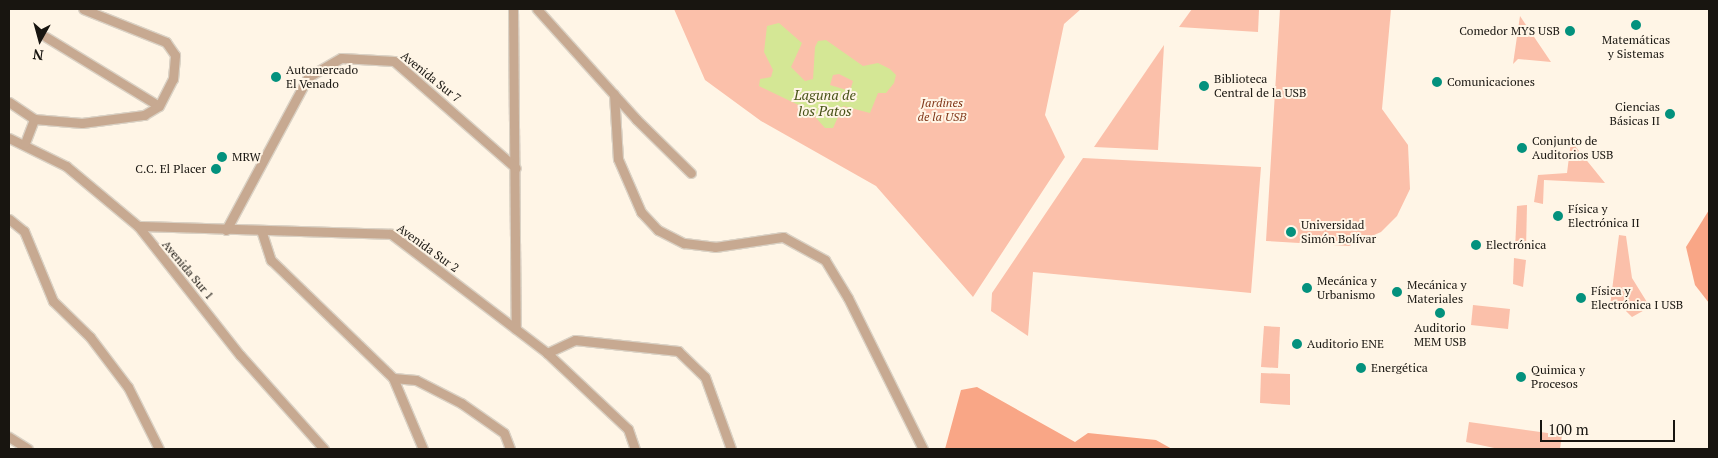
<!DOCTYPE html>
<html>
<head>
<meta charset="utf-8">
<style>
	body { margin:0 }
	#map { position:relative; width:1718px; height:458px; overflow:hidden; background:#fff5e6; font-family:"PT Serif",serif }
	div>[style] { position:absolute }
	.green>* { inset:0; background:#fbc0aa }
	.forest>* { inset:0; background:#f9a686 }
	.water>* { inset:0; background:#d4e795 }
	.roads { filter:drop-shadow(1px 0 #dad1c4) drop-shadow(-1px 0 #dad1c4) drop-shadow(0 1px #dad1c4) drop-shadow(0 -1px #dad1c4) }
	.street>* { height:9px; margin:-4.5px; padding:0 4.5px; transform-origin:4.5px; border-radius:4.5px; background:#c7a991 }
	.dots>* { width:14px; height:14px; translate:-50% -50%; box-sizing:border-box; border:2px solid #fff5e6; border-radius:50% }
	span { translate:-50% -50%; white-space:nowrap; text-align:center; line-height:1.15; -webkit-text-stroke:4px #fff5e6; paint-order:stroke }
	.poi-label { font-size:12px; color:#181510 }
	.right { translate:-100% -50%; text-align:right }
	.left { translate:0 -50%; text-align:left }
	.street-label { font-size:12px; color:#181510 }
	.park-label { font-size:12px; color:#803718; font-style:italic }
	.water-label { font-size:14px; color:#485318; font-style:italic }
	.frame { position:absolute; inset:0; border:10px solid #181510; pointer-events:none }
	.north { position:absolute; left:15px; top:15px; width:50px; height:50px; -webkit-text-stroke:4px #fff5e6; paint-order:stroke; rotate:187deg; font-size:14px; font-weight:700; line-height:20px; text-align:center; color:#181510 }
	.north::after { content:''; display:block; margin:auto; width:18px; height:22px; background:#181510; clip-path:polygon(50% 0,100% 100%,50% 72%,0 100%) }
	.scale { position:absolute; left:1540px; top:420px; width:135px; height:22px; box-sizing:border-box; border:2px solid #181510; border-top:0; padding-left:6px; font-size:15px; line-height:18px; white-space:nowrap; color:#181510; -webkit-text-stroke:4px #fff5e6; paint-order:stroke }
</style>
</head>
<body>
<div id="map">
	<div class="green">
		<i style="clip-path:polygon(674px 9px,1081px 9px,1064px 24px,1045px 115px,1065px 157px,973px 297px,876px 186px,761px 121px,705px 80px)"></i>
		<i style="clip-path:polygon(1192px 9px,1259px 9px,1258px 32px,1179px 27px)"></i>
		<i style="clip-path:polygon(1280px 9px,1391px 9px,1382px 109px,1408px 145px,1410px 189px,1397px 216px,1381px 232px,1349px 246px,1266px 241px)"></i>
		<i style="clip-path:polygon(1520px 16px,1551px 62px,1518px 59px,1513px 64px)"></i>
		<i style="clip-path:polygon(1164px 45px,1158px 150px,1094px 147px)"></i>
		<i style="clip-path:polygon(1571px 141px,1605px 183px,1544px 180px,1543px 204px,1534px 202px,1538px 175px,1567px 173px)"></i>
		<i style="clip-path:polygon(1083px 158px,1261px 167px,1251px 293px,1033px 272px,1028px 336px,991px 311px,992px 293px)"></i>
		<i style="clip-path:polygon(1527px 205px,1526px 249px,1515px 250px,1517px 206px)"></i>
		<i style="clip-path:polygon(1619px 235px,1626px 236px,1632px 278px,1650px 307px,1632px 317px,1623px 308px,1610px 306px)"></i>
		<i style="clip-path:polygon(1514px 258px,1526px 260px,1523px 287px,1513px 284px)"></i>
		<i style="clip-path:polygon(1473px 305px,1510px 309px,1508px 329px,1471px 325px)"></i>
		<i style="clip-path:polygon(1264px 326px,1280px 327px,1278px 368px,1261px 367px)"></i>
		<i style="clip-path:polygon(1261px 373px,1290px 374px,1290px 405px,1260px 403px)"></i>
		<i style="clip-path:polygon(1469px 422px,1562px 435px,1560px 449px,1499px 449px,1466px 442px)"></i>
	</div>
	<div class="forest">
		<i style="clip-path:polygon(1709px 210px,1709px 303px,1695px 285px,1686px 247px)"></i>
		<i style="clip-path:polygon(977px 387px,1075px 442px,1088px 433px,1156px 440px,1172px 449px,945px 449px,961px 390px)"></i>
	</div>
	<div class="water">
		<i style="clip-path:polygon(evenodd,779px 23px,802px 43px,791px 67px,805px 81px,813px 79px,815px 47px,818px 41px,826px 40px,863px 66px,878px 63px,890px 69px,896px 75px,894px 83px,886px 93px,878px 93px,870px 113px,843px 106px,833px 128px,825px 128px,809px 110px,759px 86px,760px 79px,771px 77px,773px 70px,764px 52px,767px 26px,779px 23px,839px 74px,853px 81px,850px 91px,830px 85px,833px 75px,839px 74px)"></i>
	</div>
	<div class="roads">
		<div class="street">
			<i style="left:513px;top:9px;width:320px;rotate:89.5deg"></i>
			<i style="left:537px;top:9px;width:148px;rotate:48deg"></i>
			<i style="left:636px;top:119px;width:77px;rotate:44.5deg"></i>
			<i style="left:46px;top:37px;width:132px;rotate:31.4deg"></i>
			<i style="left:614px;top:94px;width:65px;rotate:86.5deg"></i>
			<i style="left:618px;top:159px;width:58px;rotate:66.5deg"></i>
			<i style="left:641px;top:212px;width:25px;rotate:47deg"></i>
			<i style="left:658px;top:230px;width:29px;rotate:27deg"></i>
			<i style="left:684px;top:243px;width:31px;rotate:7deg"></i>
			<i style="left:715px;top:247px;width:69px;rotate:-8.4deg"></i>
			<i style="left:783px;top:237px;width:48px;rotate:28.7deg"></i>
			<i style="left:825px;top:260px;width:44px;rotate:58.8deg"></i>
			<i style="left:848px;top:298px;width:169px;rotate:63.6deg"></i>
			<i style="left:9px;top:102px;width:30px;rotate:34deg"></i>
			<i style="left:9px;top:138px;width:64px;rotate:26.2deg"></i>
			<i style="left:66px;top:166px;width:94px;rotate:39.8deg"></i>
			<i style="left:138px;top:226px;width:164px;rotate:51.7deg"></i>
			<i style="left:240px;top:355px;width:126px;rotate:48.2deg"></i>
			<i style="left:25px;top:143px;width:26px;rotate:-69deg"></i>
			<i style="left:34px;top:119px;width:48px;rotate:4.8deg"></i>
			<i style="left:82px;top:123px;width:63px;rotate:-7.4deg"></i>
			<i style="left:144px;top:115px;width:17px;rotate:-31deg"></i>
			<i style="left:159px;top:106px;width:30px;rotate:-63deg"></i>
			<i style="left:173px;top:79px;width:24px;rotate:-85deg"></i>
			<i style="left:175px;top:55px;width:16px;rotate:-125deg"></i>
			<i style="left:166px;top:42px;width:89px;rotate:-158.3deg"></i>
			<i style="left:9px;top:219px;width:19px;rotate:39deg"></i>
			<i style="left:24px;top:231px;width:76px;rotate:67.5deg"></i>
			<i style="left:53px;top:301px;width:52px;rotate:44.2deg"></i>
			<i style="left:90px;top:337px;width:63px;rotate:52.8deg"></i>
			<i style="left:128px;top:387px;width:69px;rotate:63.4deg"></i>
			<i style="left:138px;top:226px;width:253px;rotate:1.8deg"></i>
			<i style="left:391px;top:234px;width:196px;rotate:37.3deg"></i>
			<i style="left:547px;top:353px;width:111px;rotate:43.2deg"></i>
			<i style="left:628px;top:429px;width:21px;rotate:71deg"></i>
			<i style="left:226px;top:230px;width:174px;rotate:-61.8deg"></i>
			<i style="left:308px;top:77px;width:38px;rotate:-30deg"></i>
			<i style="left:341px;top:58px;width:53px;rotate:3.2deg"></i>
			<i style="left:394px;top:61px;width:162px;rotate:41.3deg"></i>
			<i style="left:261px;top:230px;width:32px;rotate:72deg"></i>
			<i style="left:271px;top:260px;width:170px;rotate:44deg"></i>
			<i style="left:393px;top:378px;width:77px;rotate:67.1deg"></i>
			<i style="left:547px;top:353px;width:31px;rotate:-25deg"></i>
			<i style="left:575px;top:340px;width:104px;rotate:6.1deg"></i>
			<i style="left:678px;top:351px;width:37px;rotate:44deg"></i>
			<i style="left:705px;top:377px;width:77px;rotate:70.1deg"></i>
			<i style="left:393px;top:378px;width:23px;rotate:5deg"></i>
			<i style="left:416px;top:380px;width:51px;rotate:27.1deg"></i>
			<i style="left:461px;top:403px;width:52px;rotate:34.9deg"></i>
			<i style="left:504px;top:433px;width:17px;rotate:69deg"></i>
			<i style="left:9px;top:437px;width:22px;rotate:32deg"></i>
		</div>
	</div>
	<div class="dots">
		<i style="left:1636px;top:25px;background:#03917d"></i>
		<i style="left:1570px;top:31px;background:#03917d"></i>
		<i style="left:276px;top:77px;background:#03917d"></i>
		<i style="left:1437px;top:82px;background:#03917d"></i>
		<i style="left:1204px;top:86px;background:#03917d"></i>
		<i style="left:1670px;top:114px;background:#03917d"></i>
		<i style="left:1522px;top:148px;background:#03917d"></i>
		<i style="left:222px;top:157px;background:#03917d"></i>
		<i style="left:216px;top:169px;background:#03917d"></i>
		<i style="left:1558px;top:216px;background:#03917d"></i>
		<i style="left:1291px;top:232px;background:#03917d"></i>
		<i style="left:1476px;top:245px;background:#03917d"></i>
		<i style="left:1307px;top:288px;background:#03917d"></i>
		<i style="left:1397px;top:292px;background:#03917d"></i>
		<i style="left:1581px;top:298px;background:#03917d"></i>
		<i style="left:1440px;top:313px;background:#03917d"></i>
		<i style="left:1297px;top:344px;background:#03917d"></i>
		<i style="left:1361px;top:368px;background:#03917d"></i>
		<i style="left:1521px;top:377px;background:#03917d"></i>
	</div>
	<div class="poi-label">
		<span class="right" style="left:1560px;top:31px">Comedor MYS USB</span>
		<span style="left:1636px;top:47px">Matemáticas<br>y Sistemas</span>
		<span class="left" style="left:286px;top:77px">Automercado<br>El Venado</span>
		<span class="left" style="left:1214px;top:86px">Biblioteca<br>Central de la USB</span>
		<span class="left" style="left:1447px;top:82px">Comunicaciones</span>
		<span class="right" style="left:1660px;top:114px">Ciencias<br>Básicas II</span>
		<span class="left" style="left:1532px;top:148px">Conjunto de<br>Auditorios USB</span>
		<span class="left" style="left:232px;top:157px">MRW</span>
		<span class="right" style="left:206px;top:169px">C.C. El Placer</span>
		<span class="left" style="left:1568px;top:216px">Física y<br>Electrónica II</span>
		<span class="left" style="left:1301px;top:232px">Universidad<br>Simón Bolívar</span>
		<span class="left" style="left:1486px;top:245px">Electrónica</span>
		<span class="left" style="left:1317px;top:288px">Mecánica y<br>Urbanismo</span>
		<span class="left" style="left:1407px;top:292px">Mecánica y<br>Materiales</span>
		<span class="left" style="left:1591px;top:298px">Física y<br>Electrónica I USB</span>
		<span style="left:1440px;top:335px">Auditorio<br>MEM USB</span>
		<span class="left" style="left:1307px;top:344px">Auditorio ENE</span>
		<span class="left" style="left:1371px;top:368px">Energética</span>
		<span class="left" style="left:1531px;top:377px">Quimica y<br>Procesos</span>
	</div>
	<div class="street-label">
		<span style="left:431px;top:77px;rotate:39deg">Avenida Sur 7</span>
		<span style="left:428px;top:248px;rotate:36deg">Avenida Sur 2</span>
		<span style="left:188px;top:270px;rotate:50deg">Avenida Sur 1</span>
	</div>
	<div class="park-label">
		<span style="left:942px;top:110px">Jardines<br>de la USB</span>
	</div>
	<div class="water-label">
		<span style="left:825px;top:103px">Laguna de<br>los Patos</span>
	</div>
	<div class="frame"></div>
	<div class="north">N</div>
	<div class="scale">100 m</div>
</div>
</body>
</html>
